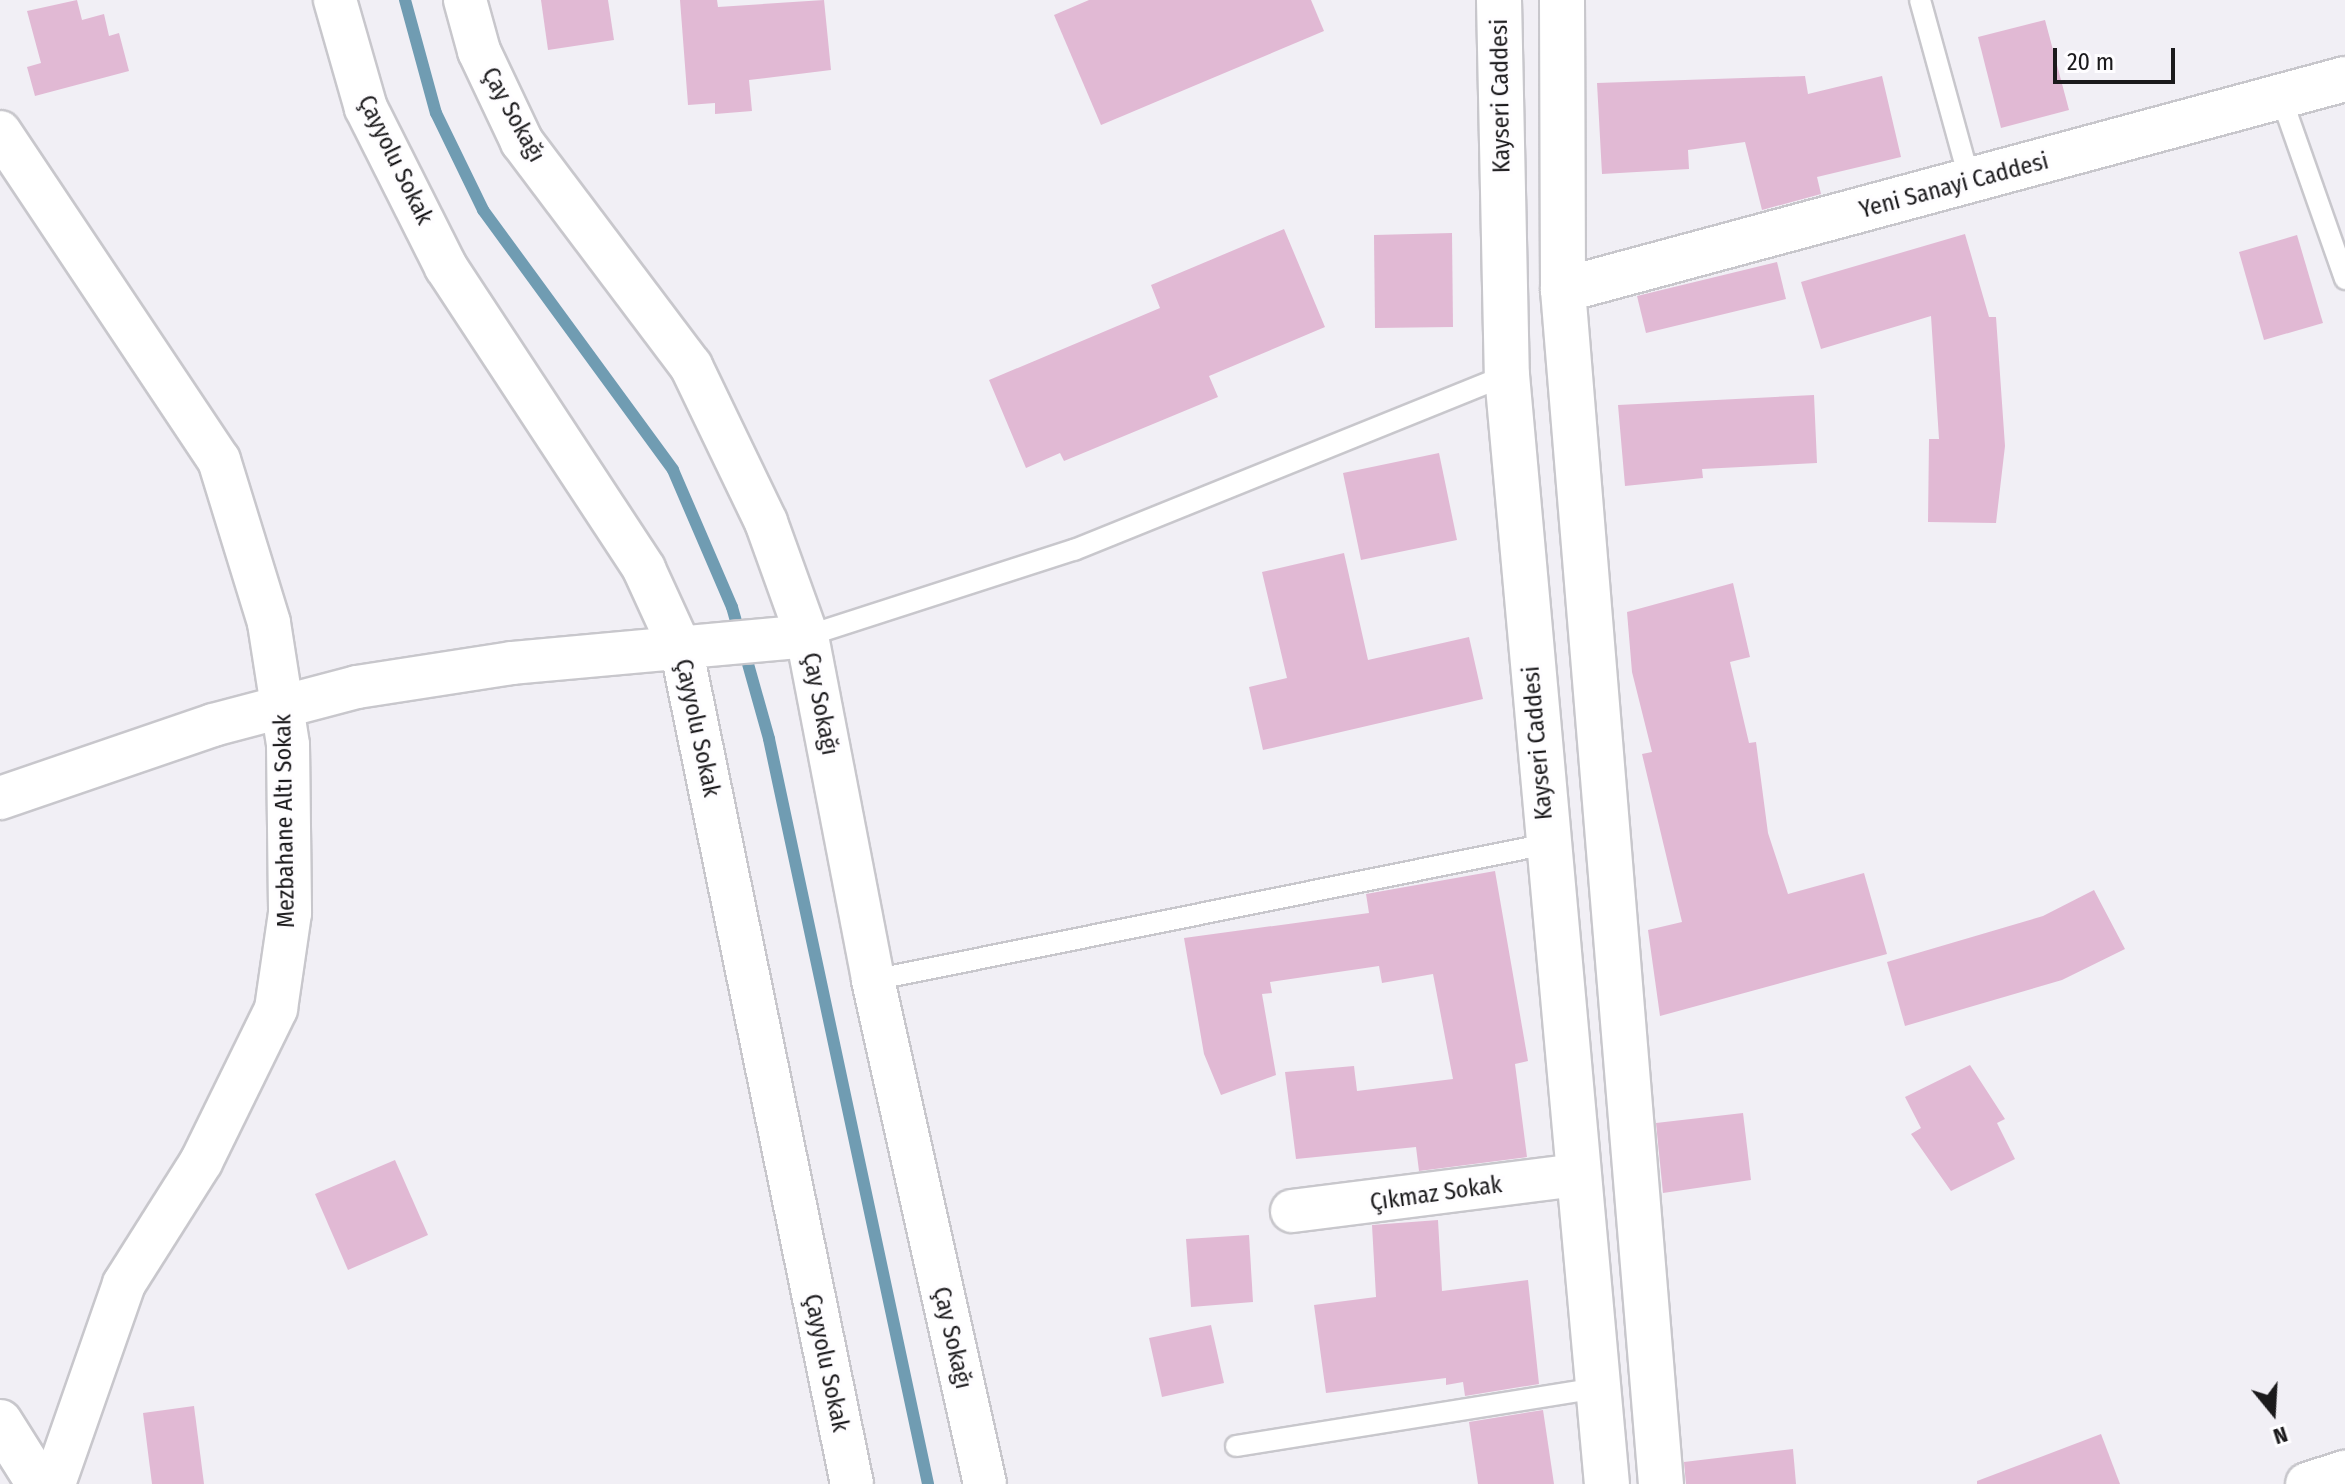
<!DOCTYPE html>
<html>
<head>
<meta charset="utf-8">
<style>
	body { margin:0 }
	#map { position:relative; width:2345px; height:1484px; overflow:hidden; background:#f1eff5; font-family:"Fira Sans Condensed",sans-serif }
	div>[style] { position:absolute }
	.stream>* { height:12px; margin:-6px; padding:0 6px; transform-origin:6px; border-radius:6px; background:#709cb2 }
	.building>* { inset:0; background:#e1b9d4 }
	.roads { filter:drop-shadow(2px 0 #c8c7cc) drop-shadow(-2px 0 #c8c7cc) drop-shadow(0 2px #c8c7cc) drop-shadow(0 -2px #c8c7cc) }
	.lane>* { height:20px; margin:-10px; padding:0 10px; transform-origin:10px; border-radius:10px; background:#fff }
	.street>* { height:42px; margin:-21px; padding:0 21px; transform-origin:21px; border-radius:21px; background:#fff }
	.secondary>* { height:44px; margin:-22px; padding:0 22px; transform-origin:22px; border-radius:22px; background:#fff }
	span { translate:-50% -50%; white-space:nowrap; text-align:center; line-height:1.15; -webkit-text-stroke:6px #fefdff; paint-order:stroke }
	.street-label { font-size:24px; color:#1b1a1c }
	.north { position:absolute; left:2233px; top:1372px; width:80px; height:80px; -webkit-text-stroke:6px #fefdff; paint-order:stroke; rotate:162deg; font-size:22px; font-weight:700; line-height:32px; text-align:center; color:#1b1a1c }
	.north::after { content:''; display:block; margin:auto; width:28px; height:36px; background:#1b1a1c; clip-path:polygon(50% 0,100% 100%,50% 72%,0 100%) }
	.scale { position:absolute; left:2053px; top:48px; width:122px; height:36px; box-sizing:border-box; border:4px solid #1b1a1c; border-top:0; padding-left:10px; font-size:24px; line-height:28px; white-space:nowrap; color:#1b1a1c; -webkit-text-stroke:6px #fefdff; paint-order:stroke }
</style>
</head>
<body>
<div id="map">
	<div class="stream">
		<i style="left:405px;top:0;width:117px;rotate:74.7deg"></i>
		<i style="left:436px;top:113px;width:108px;rotate:64.1deg"></i>
		<i style="left:483px;top:210px;width:322px;rotate:53.8deg"></i>
		<i style="left:673px;top:470px;width:149px;rotate:66.7deg"></i>
		<i style="left:732px;top:607px;width:137px;rotate:74.3deg"></i>
		<i style="left:769px;top:739px;width:762px;rotate:77.95deg"></i>
	</div>
	<div class="building">
		<i style="clip-path:polygon(77px 0,82px 20px,104px 14px,109px 36px,119px 33px,129px 71px,35px 96px,27px 67px,41px 63px,27px 11px)"></i>
		<i style="clip-path:polygon(541px 0,608px 0,614px 40px,548px 50px)"></i>
		<i style="clip-path:polygon(680px 0,717px 0,718px 7px,824px 0,831px 70px,749px 80px,752px 111px,715px 114px,715px 103px,688px 105px)"></i>
		<i style="clip-path:polygon(1089px 0,1311px 0,1324px 31px,1101px 125px,1054px 15px)"></i>
		<i style="clip-path:polygon(2045px 20px,2069px 110px,2001px 128px,1978px 37px)"></i>
		<i style="clip-path:polygon(1805px 76px,1808px 94px,1882px 76px,1901px 157px,1817px 177px,1821px 194px,1762px 210px,1745px 142px,1688px 150px,1689px 169px,1602px 174px,1597px 83px)"></i>
		<i style="clip-path:polygon(1284px 229px,1325px 327px,1209px 376px,1218px 397px,1064px 461px,1060px 453px,1026px 468px,989px 380px,1160px 308px,1151px 285px)"></i>
		<i style="clip-path:polygon(1452px 233px,1453px 327px,1375px 328px,1374px 235px)"></i>
		<i style="clip-path:polygon(1965px 234px,1989px 317px,1996px 317px,2005px 446px,1996px 523px,1928px 522px,1929px 439px,1939px 439px,1931px 316px,1821px 349px,1801px 282px)"></i>
		<i style="clip-path:polygon(2297px 235px,2323px 323px,2264px 340px,2239px 252px)"></i>
		<i style="clip-path:polygon(1777px 262px,1786px 299px,1646px 333px,1637px 296px)"></i>
		<i style="clip-path:polygon(1814px 395px,1817px 463px,1702px 469px,1703px 478px,1625px 486px,1618px 405px)"></i>
		<i style="clip-path:polygon(1439px 453px,1457px 540px,1361px 560px,1343px 473px)"></i>
		<i style="clip-path:polygon(1344px 553px,1368px 660px,1469px 637px,1483px 699px,1263px 750px,1249px 687px,1287px 678px,1262px 572px)"></i>
		<i style="clip-path:polygon(1733px 583px,1750px 657px,1730px 662px,1749px 743px,1756px 742px,1768px 833px,1788px 894px,1864px 873px,1887px 954px,1660px 1016px,1648px 930px,1682px 922px,1642px 754px,1652px 752px,1632px 672px,1627px 612px)"></i>
		<i style="clip-path:polygon(1495px 871px,1528px 1061px,1515px 1064px,1527px 1157px,1419px 1171px,1416px 1147px,1296px 1159px,1285px 1072px,1354px 1066px,1357px 1091px,1453px 1079px,1433px 974px,1382px 983px,1379px 966px,1270px 982px,1272px 993px,1262px 994px,1276px 1075px,1221px 1095px,1204px 1054px,1184px 938px,1369px 913px,1366px 894px)"></i>
		<i style="clip-path:polygon(2094px 890px,2125px 949px,2062px 980px,1905px 1026px,1887px 962px,2043px 916px)"></i>
		<i style="clip-path:polygon(1970px 1065px,2005px 1119px,1997px 1123px,2015px 1159px,1951px 1191px,1911px 1134px,1921px 1128px,1905px 1097px)"></i>
		<i style="clip-path:polygon(1743px 1113px,1751px 1180px,1663px 1193px,1656px 1123px)"></i>
		<i style="clip-path:polygon(395px 1160px,428px 1235px,348px 1270px,315px 1194px)"></i>
		<i style="clip-path:polygon(1438px 1220px,1442px 1291px,1528px 1280px,1539px 1384px,1465px 1396px,1463px 1382px,1446px 1385px,1446px 1378px,1326px 1393px,1314px 1305px,1376px 1297px,1372px 1225px)"></i>
		<i style="clip-path:polygon(1249px 1235px,1253px 1302px,1191px 1307px,1186px 1239px)"></i>
		<i style="clip-path:polygon(1211px 1325px,1224px 1383px,1162px 1397px,1149px 1338px)"></i>
		<i style="clip-path:polygon(194px 1406px,204px 1484px,152px 1484px,143px 1413px)"></i>
		<i style="clip-path:polygon(1543px 1410px,1554px 1484px,1478px 1484px,1469px 1422px)"></i>
		<i style="clip-path:polygon(2101px 1434px,2120px 1484px,1977px 1484px,1977px 1481px)"></i>
		<i style="clip-path:polygon(1793px 1449px,1796px 1484px,1686px 1484px,1684px 1462px)"></i>
	</div>
	<div class="roads">
		<div class="lane">
			<i style="left:1920px;top:0;width:189px;rotate:74.6deg"></i>
			<i style="left:2281px;top:97px;width:193px;rotate:70.6deg"></i>
			<i style="left:807px;top:636px;width:281px;rotate:-17.9deg"></i>
			<i style="left:1074px;top:550px;width:467px;rotate:-22deg"></i>
			<i style="left:873px;top:980px;width:688px;rotate:-11.41deg"></i>
			<i style="left:1236px;top:1446px;width:368px;rotate:-9.1deg"></i>
		</div>
		<div class="street">
			<i style="left:335px;top:0;width:112px;rotate:74deg"></i>
			<i style="left:366px;top:108px;width:178px;rotate:63.3deg"></i>
			<i style="left:446px;top:267px;width:361px;rotate:56.7deg"></i>
			<i style="left:644px;top:569px;width:91px;rotate:65.4deg"></i>
			<i style="left:682px;top:652px;width:849px;rotate:78.45deg"></i>
			<i style="left:465px;top:0;width:53px;rotate:74.6deg"></i>
			<i style="left:479px;top:51px;width:101px;rotate:64.7deg"></i>
			<i style="left:522px;top:142px;width:281px;rotate:53deg"></i>
			<i style="left:691px;top:366px;width:173px;rotate:64.3deg"></i>
			<i style="left:766px;top:522px;width:121px;rotate:70.2deg"></i>
			<i style="left:807px;top:636px;width:350px;rotate:79.1deg"></i>
			<i style="left:873px;top:980px;width:516px;rotate:77.47deg"></i>
			<i style="left:0;top:132px;width:394px;rotate:56.3deg"></i>
			<i style="left:219px;top:460px;width:170px;rotate:72.9deg"></i>
			<i style="left:269px;top:623px;width:123px;rotate:81.1deg"></i>
			<i style="left:288px;top:745px;width:168px;rotate:89.3deg"></i>
			<i style="left:290px;top:913px;width:97px;rotate:98.3deg"></i>
			<i style="left:276px;top:1009px;width:170px;rotate:116.1deg"></i>
			<i style="left:201px;top:1162px;width:144px;rotate:122.3deg"></i>
			<i style="left:124px;top:1284px;width:212px;rotate:109.3deg"></i>
			<i style="left:0;top:798px;width:225px;rotate:-18.9deg"></i>
			<i style="left:213px;top:725px;width:149px;rotate:-14.8deg"></i>
			<i style="left:357px;top:687px;width:157px;rotate:-8.8deg"></i>
			<i style="left:512px;top:663px;width:296px;rotate:-5.2deg"></i>
			<i style="left:1292px;top:1211px;width:288px;rotate:-7.2deg"></i>
			<i style="left:2307px;top:1484px;width:40px;rotate:-18deg"></i>
		</div>
		<div class="secondary">
			<i style="left:1499px;top:0;width:375px;rotate:88.8deg"></i>
			<i style="left:1507px;top:375px;width:1113px;rotate:84.85deg"></i>
			<i style="left:1562px;top:0;width:290px;rotate:89.8deg"></i>
			<i style="left:1563px;top:290px;width:1198px;rotate:85.31deg"></i>
			<i style="left:1563px;top:290px;width:810px;rotate:-15.1deg"></i>
			<i style="left:0;top:1422px;width:73px;rotate:57.8deg"></i>
		</div>
	</div>
	<div class="street-label">
		<span style="left:1501px;top:96px;rotate:-91deg">Kayseri Caddesi</span>
		<span style="left:513px;top:115px;rotate:61deg">Çay Sokağı</span>
		<span style="left:395px;top:160px;rotate:64deg">Çayyolu Sokak</span>
		<span style="left:1954px;top:186px;rotate:-15deg">Yeni Sanayi Caddesi</span>
		<span style="left:820px;top:704px;rotate:79deg">Çay Sokağı</span>
		<span style="left:697px;top:728px;rotate:78deg">Çayyolu Sokak</span>
		<span style="left:1538px;top:743px;rotate:-95deg">Kayseri Caddesi</span>
		<span style="left:285px;top:821px;rotate:-91deg">Mezbahane Altı Sokak</span>
		<span style="left:1436px;top:1194px;rotate:-8deg">Çıkmaz Sokak</span>
		<span style="left:952px;top:1338px;rotate:77deg">Çay Sokağı</span>
		<span style="left:826px;top:1363px;rotate:78deg">Çayyolu Sokak</span>
	</div>
	<div class="north">N</div>
	<div class="scale">20 m</div>
</div>
</body>
</html>
